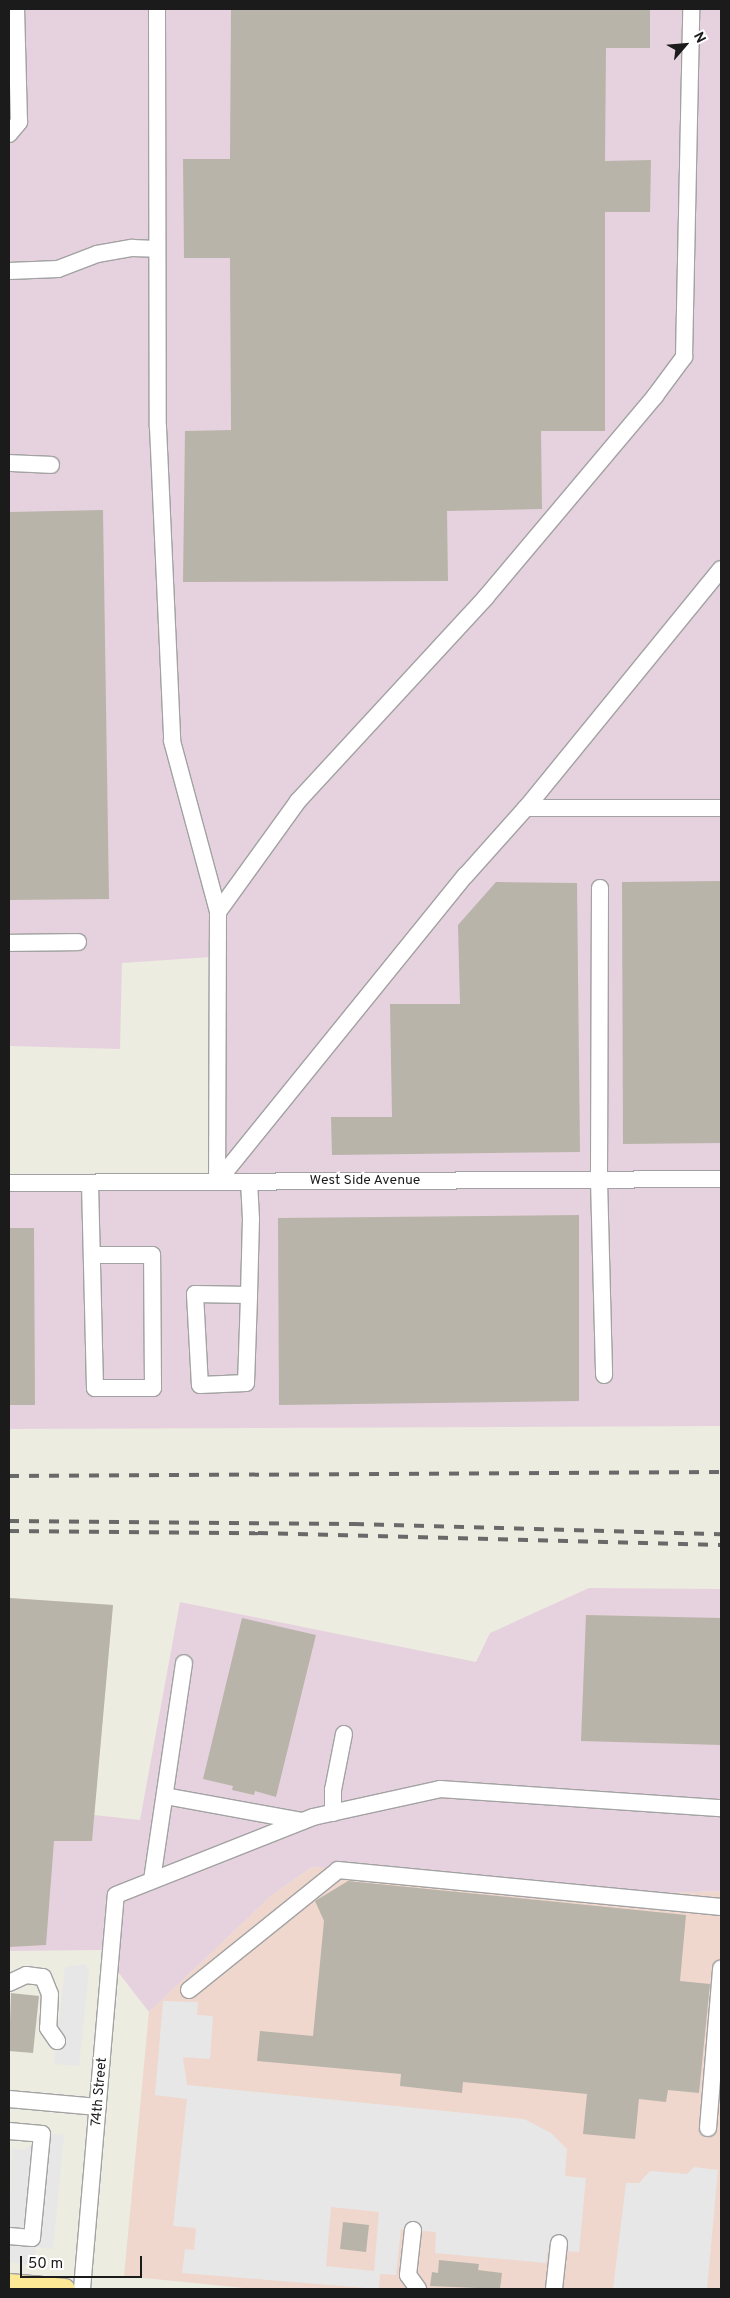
<!DOCTYPE html>
<html>
<head>
<meta charset="utf-8">
<style>
	body { margin:0 }
	#map { position:relative; width:730px; height:2298px; overflow:hidden; background:#edece0; font-family:Overpass,sans-serif }
	div>[style] { position:absolute }
	.commercial>* { inset:0; background:#efd7ce }
	.industrial>* { inset:0; background:#e6d2de }
	.parking>* { inset:0; background:#e7e7e7 }
	.building>* { inset:0; background:#b9b4a9 }
	.roads { filter:drop-shadow(1px 0 #a2a2a2) drop-shadow(-1px 0 #a2a2a2) drop-shadow(0 1px #a2a2a2) drop-shadow(0 -1px #a2a2a2) }
	.minor>* { height:16px; margin:-8px; padding:0 8px; transform-origin:8px; border-radius:8px; background:#fff }
	.major>* { height:20px; margin:-10px; padding:0 10px; transform-origin:10px; border-radius:10px; background:#fde895 }
	.rail>* { height:4px; margin-top:-2px; transform-origin:0; background:repeating-linear-gradient(90deg,#696969 0 10px,transparent 0 20px) }
	span { translate:-50% -50%; white-space:nowrap; text-align:center; line-height:1.15; -webkit-text-stroke:4px #fff; paint-order:stroke }
	.street-label { font-size:14px; color:#1b1b1b }
	.frame { position:absolute; inset:0; border:10px solid #1b1b1b; pointer-events:none }
	.north { position:absolute; left:660px; top:20px; width:50px; height:50px; -webkit-text-stroke:4px #fff; paint-order:stroke; rotate:63deg; font-size:14px; font-weight:700; line-height:20px; text-align:center; color:#1b1b1b }
	.north::after { content:''; display:block; margin:auto; width:18px; height:22px; background:#1b1b1b; clip-path:polygon(50% 0,100% 100%,50% 72%,0 100%) }
	.scale { position:absolute; left:20px; top:2256px; width:122px; height:22px; box-sizing:border-box; border:2px solid #1b1b1b; border-top:0; padding-left:6px; font-size:15px; line-height:18px; white-space:nowrap; color:#1b1b1b; -webkit-text-stroke:4px #fff; paint-order:stroke }
</style>
</head>
<body>
<div id="map">
	<div class="commercial">
		<i style="clip-path:polygon(312px 1867px,645px 1894px,721px 1891px,721px 2289px,254px 2289px,124px 2276px,149px 2012px,272px 1895px)"></i>
	</div>
	<div class="industrial">
		<i style="clip-path:polygon(9px 9px,721px 9px,721px 1426px,9px 1429px,9px 1191px,222px 1185px,226px 956px,122px 963px,120px 1049px,9px 1046px)"></i>
		<i style="clip-path:polygon(589px 1588px,721px 1589px,721px 1891px,645px 1894px,312px 1867px,272px 1895px,149px 2012px,101px 1950px,9px 1951px,9px 1598px,113px 1605px,94px 1815px,140px 1820px,180px 1602px,476px 1662px,490px 1633px)"></i>
	</div>
	<div class="parking">
		<i style="clip-path:polygon(86px 1964px,89px 1972px,79px 2066px,54px 2064px,65px 1967px)"></i>
		<i style="clip-path:polygon(evenodd,163px 2001px,198px 2002px,197px 2015px,213px 2016px,210px 2059px,183px 2057px,187px 2085px,524px 2119px,551px 2133px,567px 2149px,565px 2176px,586px 2178px,579px 2252px,548px 2250px,546px 2263px,435px 2253px,436px 2232px,401px 2229px,396px 2275px,380px 2274px,379px 2289px,182px 2273px,185px 2249px,194px 2250px,196px 2228px,173px 2226px,187px 2099px,155px 2095px,163px 2001px,331px 2207px,379px 2212px,374px 2271px,326px 2266px,331px 2207px)"></i>
		<i style="clip-path:polygon(51px 2134px,64px 2135px,53px 2249px,36px 2247px,34px 2265px,9px 2262px,12px 2148px,23px 2150px)"></i>
		<i style="clip-path:polygon(694px 2167px,718px 2170px,707px 2289px,613px 2289px,626px 2183px,639px 2183px,650px 2171px,687px 2174px)"></i>
	</div>
	<div class="building">
		<i style="clip-path:polygon(231px 9px,650px 9px,650px 48px,606px 48px,605px 161px,651px 160px,650px 212px,605px 212px,605px 431px,541px 431px,542px 509px,447px 511px,448px 581px,183px 582px,185px 431px,231px 430px,230px 258px,184px 258px,183px 159px,230px 159px)"></i>
		<i style="clip-path:polygon(103px 510px,109px 899px,9px 900px,9px 512px)"></i>
		<i style="clip-path:polygon(721px 881px,721px 1143px,623px 1144px,622px 882px)"></i>
		<i style="clip-path:polygon(496px 882px,577px 883px,580px 1152px,332px 1155px,331px 1117px,392px 1117px,390px 1004px,460px 1004px,458px 925px)"></i>
		<i style="clip-path:polygon(579px 1215px,579px 1401px,279px 1405px,278px 1218px)"></i>
		<i style="clip-path:polygon(9px 1228px,34px 1228px,35px 1405px,9px 1405px)"></i>
		<i style="clip-path:polygon(9px 1598px,113px 1605px,92px 1841px,54px 1841px,46px 1945px,9px 1947px)"></i>
		<i style="clip-path:polygon(586px 1615px,721px 1618px,721px 1745px,581px 1741px)"></i>
		<i style="clip-path:polygon(242px 1618px,316px 1635px,276px 1797px,255px 1791px,254px 1795px,232px 1790px,233px 1786px,203px 1779px)"></i>
		<i style="clip-path:polygon(348px 1881px,686px 1915px,680px 1981px,710px 1984px,699px 2093px,668px 2090px,666px 2102px,639px 2099px,635px 2139px,583px 2134px,587px 2094px,463px 2082px,462px 2093px,400px 2086px,401px 2074px,257px 2061px,260px 2031px,313px 2036px,324px 1921px,315px 1901px)"></i>
		<i style="clip-path:polygon(11px 1993px,39px 1996px,33px 2053px,9px 2051px)"></i>
		<i style="clip-path:polygon(343px 2222px,369px 2225px,366px 2252px,340px 2249px)"></i>
		<i style="clip-path:polygon(439px 2260px,479px 2264px,478px 2270px,502px 2273px,500px 2289px,430px 2286px,432px 2272px,438px 2273px)"></i>
	</div>
	<div class="roads">
		<div class="minor">
			<i style="left:157px;top:9px;width:418px;rotate:89.9deg"></i>
			<i style="left:158px;top:427px;width:314px;rotate:87.4deg"></i>
			<i style="left:172px;top:741px;width:177px;rotate:74.9deg"></i>
			<i style="left:218px;top:912px;width:270px;rotate:90.2deg"></i>
			<i style="left:9px;top:134px;width:16px;rotate:-50deg"></i>
			<i style="left:19px;top:122px;width:113px;rotate:-91.5deg"></i>
			<i style="left:9px;top:271px;width:49px;rotate:-2.3deg"></i>
			<i style="left:58px;top:269px;width:42px;rotate:-21deg"></i>
			<i style="left:97px;top:254px;width:36px;rotate:-10deg"></i>
			<i style="left:132px;top:248px;width:25px;rotate:2deg"></i>
			<i style="left:9px;top:463px;width:42px;rotate:2.7deg"></i>
			<i style="left:526px;top:808px;width:195px"></i>
			<i style="left:600px;top:888px;width:292px;rotate:90.2deg"></i>
			<i style="left:599px;top:1180px;width:195px;rotate:88.5deg"></i>
			<i style="left:218px;top:912px;width:137px;rotate:-54.2deg"></i>
			<i style="left:298px;top:801px;width:277px;rotate:-47.3deg"></i>
			<i style="left:486px;top:597px;width:263px;rotate:-49.9deg"></i>
			<i style="left:655px;top:396px;width:49px;rotate:-53.4deg"></i>
			<i style="left:684px;top:357px;width:348px;rotate:-88.8deg"></i>
			<i style="left:9px;top:943px;width:69px;rotate:-0.8deg"></i>
			<i style="left:217px;top:1182px;width:395px;rotate:-51deg"></i>
			<i style="left:466px;top:875px;width:90px;rotate:-48.2deg"></i>
			<i style="left:526px;top:808px;width:308px;rotate:-50.8deg"></i>
			<i style="left:9px;top:1183px;width:712px;rotate:-0.32deg"></i>
			<i style="left:90px;top:1183px;width:205px;rotate:88.6deg"></i>
			<i style="left:95px;top:1388px;width:58px"></i>
			<i style="left:153px;top:1388px;width:133px;rotate:-90.4deg"></i>
			<i style="left:152px;top:1255px;width:60px;rotate:180deg"></i>
			<i style="left:249px;top:1295px;width:54px;rotate:-178.9deg"></i>
			<i style="left:195px;top:1294px;width:91px;rotate:86.9deg"></i>
			<i style="left:200px;top:1385px;width:46px;rotate:-2.5deg"></i>
			<i style="left:246px;top:1383px;width:88px;rotate:-88deg"></i>
			<i style="left:249px;top:1295px;width:76px;rotate:-88.5deg"></i>
			<i style="left:251px;top:1219px;width:37px;rotate:-93deg"></i>
			<i style="left:165px;top:1796px;width:140px;rotate:10.3deg"></i>
			<i style="left:333px;top:1813px;width:23px;rotate:-90deg"></i>
			<i style="left:333px;top:1790px;width:57px;rotate:-78.9deg"></i>
			<i style="left:152px;top:1880px;width:219px;rotate:-81.6deg"></i>
			<i style="left:9px;top:1983px;width:19px;rotate:-25deg"></i>
			<i style="left:26px;top:1975px;width:17px;rotate:7deg"></i>
			<i style="left:43px;top:1977px;width:18px;rotate:68deg"></i>
			<i style="left:50px;top:1994px;width:34px;rotate:93deg"></i>
			<i style="left:48px;top:2028px;width:16px;rotate:55deg"></i>
			<i style="left:189px;top:1990px;width:191px;rotate:-38.8deg"></i>
			<i style="left:338px;top:1870px;width:385px;rotate:5.5deg"></i>
			<i style="left:9px;top:2099px;width:89px;rotate:5.1deg"></i>
			<i style="left:708px;top:2128px;width:160px;rotate:-85.3deg"></i>
			<i style="left:9px;top:2131px;width:33px;rotate:5deg"></i>
			<i style="left:42px;top:2134px;width:104px;rotate:95.5deg"></i>
			<i style="left:32px;top:2238px;width:23px;rotate:-175deg"></i>
			<i style="left:413px;top:2230px;width:45px;rotate:96.3deg"></i>
			<i style="left:408px;top:2275px;width:17px;rotate:54deg"></i>
			<i style="left:82px;top:2289px;width:395px;rotate:-85.1deg"></i>
			<i style="left:116px;top:1895px;width:212px;rotate:-21.6deg"></i>
			<i style="left:313px;top:1817px;width:130px;rotate:-12.4deg"></i>
			<i style="left:440px;top:1789px;width:282px;rotate:3.9deg"></i>
			<i style="left:554px;top:2289px;width:46px;rotate:-83.8deg"></i>
		</div>
		<div class="major">
			<i style="left:9px;top:2284px;width:56px;rotate:5.1deg"></i>
		</div>
	</div>
	<div class="rail">
		<i style="left:9px;top:1476px;width:712px;rotate:-0.32deg"></i>
		<i style="left:9px;top:1521px;width:345px;rotate:0.5deg"></i>
		<i style="left:354px;top:1524px;width:367px;rotate:1.6deg"></i>
		<i style="left:9px;top:1531px;width:249px;rotate:0.5deg"></i>
		<i style="left:258px;top:1533px;width:463px;rotate:1.5deg"></i>
	</div>
	<div class="street-label">
		<span style="left:365px;top:1181px">West Side Avenue</span>
		<span style="left:100px;top:2092px;rotate:-85deg">74th Street</span>
	</div>
	<div class="frame"></div>
	<div class="north">N</div>
	<div class="scale">50 m</div>
</div>
</body>
</html>
